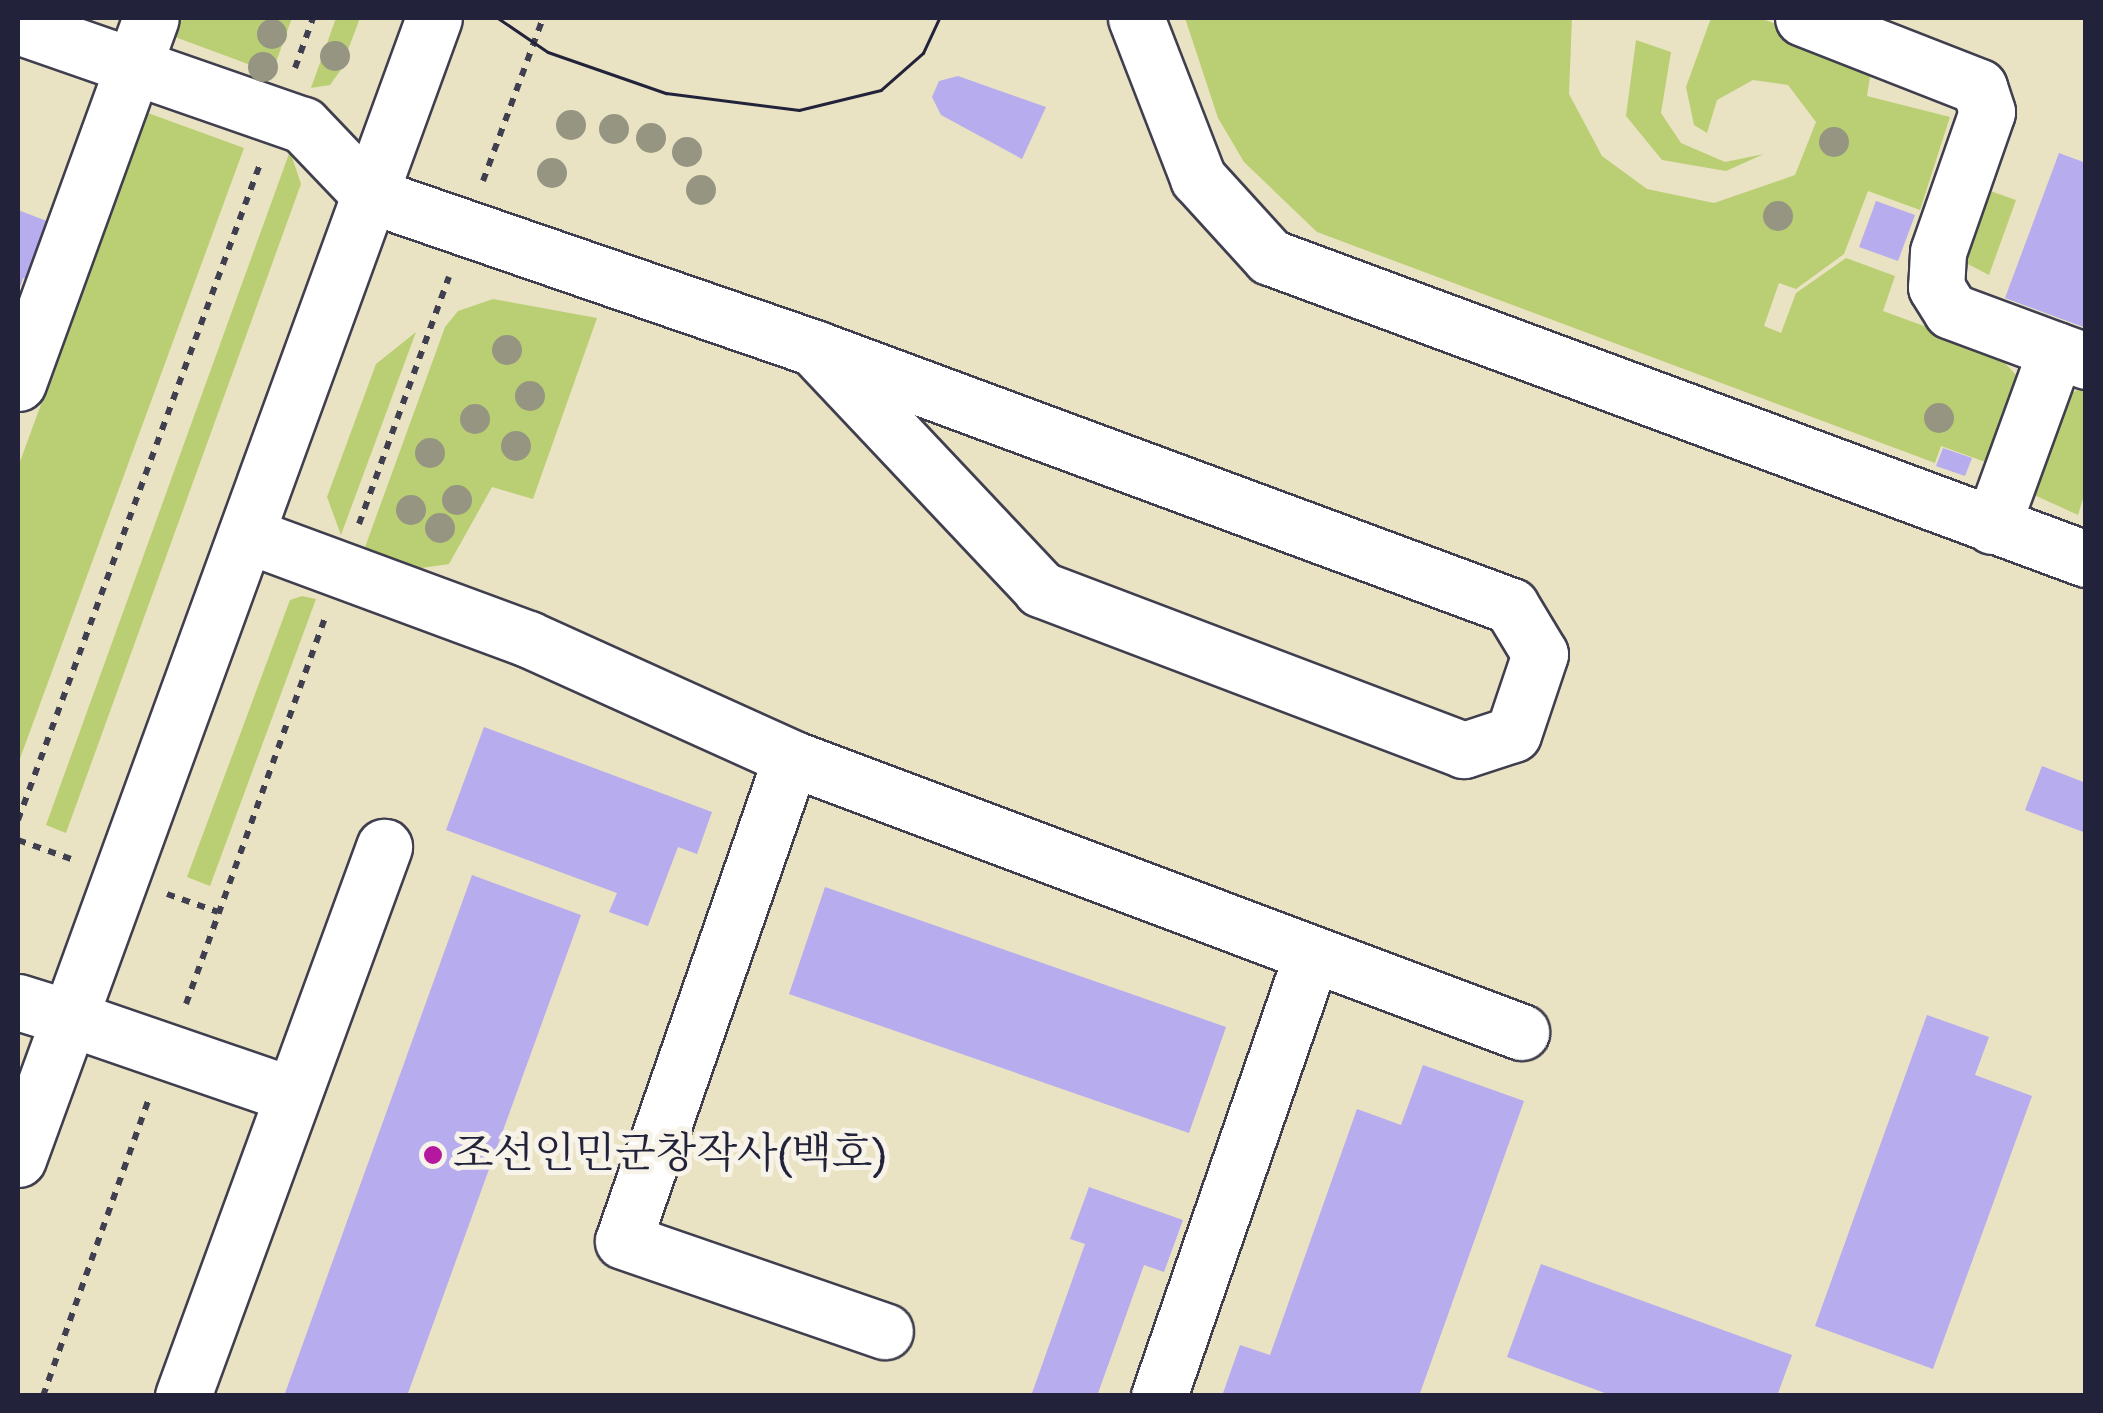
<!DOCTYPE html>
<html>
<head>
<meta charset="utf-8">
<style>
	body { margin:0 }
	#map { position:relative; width:2103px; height:1413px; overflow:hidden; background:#e9e3c3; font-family:"IM FELL DW Pica","Noto Serif KR",serif }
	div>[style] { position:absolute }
	.green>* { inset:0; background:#bacf73 }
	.building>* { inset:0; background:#b6acee }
	.path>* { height:6px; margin-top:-3px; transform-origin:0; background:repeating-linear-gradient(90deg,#403f4f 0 8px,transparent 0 16px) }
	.roads { filter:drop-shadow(2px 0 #403f4f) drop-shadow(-2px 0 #403f4f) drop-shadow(0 2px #403f4f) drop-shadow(0 -2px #403f4f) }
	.minor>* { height:55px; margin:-27.5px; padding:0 27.5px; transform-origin:27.5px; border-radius:27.5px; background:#fff }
	.major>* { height:55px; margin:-27.5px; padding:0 27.5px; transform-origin:27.5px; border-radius:27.5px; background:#fff }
	.tram>* { height:2.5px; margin:-1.25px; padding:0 1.25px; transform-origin:1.25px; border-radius:1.25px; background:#22223b }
	.trees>* { width:30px; height:30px; margin:-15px; border-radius:50%; background:#959582 }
	.dots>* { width:28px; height:28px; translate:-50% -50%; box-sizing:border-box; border:5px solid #f7f3e8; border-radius:50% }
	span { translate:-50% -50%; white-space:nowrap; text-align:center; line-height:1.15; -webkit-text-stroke:10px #f7f3e8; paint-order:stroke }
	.poi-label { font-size:42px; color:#22223b }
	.left { translate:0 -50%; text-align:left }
	.frame { position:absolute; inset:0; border:20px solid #22223b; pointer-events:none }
</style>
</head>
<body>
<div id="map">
	<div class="green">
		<i style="clip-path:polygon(182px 18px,292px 18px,272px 73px,175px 37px)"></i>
		<i style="clip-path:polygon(336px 18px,360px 18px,340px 71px,330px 85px,311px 88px)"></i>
		<i style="clip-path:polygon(1185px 18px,1572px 18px,1569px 94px,1602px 156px,1647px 189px,1714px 203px,1795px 175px,1816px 122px,1788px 85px,1753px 80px,1717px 100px,1707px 133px,1694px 125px,1686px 87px,1711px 18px,1759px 18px,1873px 58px,1867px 96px,1950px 117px,1920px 210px,1868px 191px,1844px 254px,1796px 289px,1779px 283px,1764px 326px,1781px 333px,1796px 293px,1846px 258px,1895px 276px,1883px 311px,1995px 352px,2016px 375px,1991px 464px,1941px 446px,1935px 463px,1317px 232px,1244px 162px,1218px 118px)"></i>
		<i style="clip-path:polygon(1636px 40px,1671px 52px,1661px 113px,1681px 143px,1725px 162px,1764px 154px,1726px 171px,1662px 160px,1626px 116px)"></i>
		<i style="clip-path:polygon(148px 113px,244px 148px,18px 764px,18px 467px)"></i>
		<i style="clip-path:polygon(290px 151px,301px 184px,66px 833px,46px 825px)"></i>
		<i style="clip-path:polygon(1982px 188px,2016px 200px,1989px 275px,1962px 261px)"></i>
		<i style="clip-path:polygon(493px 299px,597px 318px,533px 499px,492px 487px,449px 564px,421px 568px,364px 550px,445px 327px,458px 311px)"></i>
		<i style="clip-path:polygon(416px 332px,341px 535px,327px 497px,376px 364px)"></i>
		<i style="clip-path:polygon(2085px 385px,2085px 492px,2078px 515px,2032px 494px,2063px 399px)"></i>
		<i style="clip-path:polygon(302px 596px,316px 599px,210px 886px,187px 877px,290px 600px)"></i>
	</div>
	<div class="building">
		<i style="clip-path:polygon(958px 76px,1046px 107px,1022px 159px,941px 115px,932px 97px,939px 81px)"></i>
		<i style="clip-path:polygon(2059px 153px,2086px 163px,2086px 328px,2005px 298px)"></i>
		<i style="clip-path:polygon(1876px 201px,1915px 215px,1898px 261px,1859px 247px)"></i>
		<i style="clip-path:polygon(18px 210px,65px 228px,44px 286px,23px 278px,18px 293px)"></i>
		<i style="clip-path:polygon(1943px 448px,1972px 458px,1965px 476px,1936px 466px)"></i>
		<i style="clip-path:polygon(484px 727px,712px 812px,697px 854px,678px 847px,648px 926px,609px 912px,617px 893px,446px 830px)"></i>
		<i style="clip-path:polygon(2042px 766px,2086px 783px,2086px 833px,2025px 810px)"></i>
		<i style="clip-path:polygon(472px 875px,581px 915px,407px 1396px,284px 1396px)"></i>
		<i style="clip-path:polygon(825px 887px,1226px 1027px,1189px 1133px,789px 994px)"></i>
		<i style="clip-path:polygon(1927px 1015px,1989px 1037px,1975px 1075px,2032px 1096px,1933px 1369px,1815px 1326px)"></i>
		<i style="clip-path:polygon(1423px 1065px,1524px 1101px,1419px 1396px,1222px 1396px,1240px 1345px,1270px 1355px,1357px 1109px,1401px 1125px)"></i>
		<i style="clip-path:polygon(1089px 1187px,1183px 1220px,1164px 1272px,1144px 1265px,1097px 1396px,1031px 1396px,1085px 1244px,1070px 1239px)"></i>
		<i style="clip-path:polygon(1541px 1264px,1792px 1355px,1777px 1396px,1613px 1396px,1507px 1357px)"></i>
	</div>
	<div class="path">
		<i style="left:295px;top:68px;width:53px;rotate:-70.2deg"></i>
		<i style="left:483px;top:181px;width:174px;rotate:-69.8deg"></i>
		<i style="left:359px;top:524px;width:263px;rotate:-70deg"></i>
		<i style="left:18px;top:820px;width:699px;rotate:-69.75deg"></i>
		<i style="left:18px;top:840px;width:56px;rotate:19.7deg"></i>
		<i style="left:167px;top:894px;width:54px;rotate:19.4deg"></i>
		<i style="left:186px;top:1004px;width:412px;rotate:-70.2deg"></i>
		<i style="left:43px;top:1396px;width:315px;rotate:-70.4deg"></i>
	</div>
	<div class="roads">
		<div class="minor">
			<i style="left:1136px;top:18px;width:172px;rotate:68.8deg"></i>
			<i style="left:1198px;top:178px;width:107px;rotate:47.7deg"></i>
			<i style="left:1270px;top:257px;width:870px;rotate:20.31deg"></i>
			<i style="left:1803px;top:18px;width:189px;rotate:21.4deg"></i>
			<i style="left:1979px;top:87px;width:26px;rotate:72deg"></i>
			<i style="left:1987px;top:112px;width:148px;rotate:109.3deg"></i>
			<i style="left:1938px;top:252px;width:35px;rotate:93deg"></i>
			<i style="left:1936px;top:287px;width:28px;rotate:58deg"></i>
			<i style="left:1951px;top:311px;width:112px;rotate:20.4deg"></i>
			<i style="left:18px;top:26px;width:302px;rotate:19.2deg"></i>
			<i style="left:303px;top:125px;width:97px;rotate:46.3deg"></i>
			<i style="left:370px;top:195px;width:470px;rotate:19deg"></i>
			<i style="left:814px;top:348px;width:743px;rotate:20.31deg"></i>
			<i style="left:1511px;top:606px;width:56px;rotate:58.9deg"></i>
			<i style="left:1540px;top:654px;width:84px;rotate:108.6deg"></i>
			<i style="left:1513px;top:734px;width:52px;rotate:161.9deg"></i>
			<i style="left:1464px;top:750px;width:453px;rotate:-159.2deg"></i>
			<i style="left:1041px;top:589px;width:331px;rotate:-133.3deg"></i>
			<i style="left:18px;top:383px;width:388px;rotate:-70deg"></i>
			<i style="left:1992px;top:526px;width:187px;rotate:-70deg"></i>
			<i style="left:2056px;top:350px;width:32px;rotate:20deg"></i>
			<i style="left:247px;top:535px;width:300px;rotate:20.3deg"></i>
			<i style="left:528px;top:639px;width:289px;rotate:24.3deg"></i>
			<i style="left:791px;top:758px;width:780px;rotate:20.57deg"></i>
			<i style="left:791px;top:758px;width:511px;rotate:109.18deg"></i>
			<i style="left:623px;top:1241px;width:277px;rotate:19deg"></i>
			<i style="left:69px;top:1018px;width:236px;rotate:19deg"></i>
			<i style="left:18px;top:1159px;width:1214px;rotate:-69.97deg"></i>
			<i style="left:183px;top:1396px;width:585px;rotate:-69.89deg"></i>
			<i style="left:1159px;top:1396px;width:468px;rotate:-70.9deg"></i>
		</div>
		<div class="major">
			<i style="left:18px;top:1002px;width:53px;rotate:17.4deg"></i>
		</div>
	</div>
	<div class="tram">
		<i style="left:498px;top:18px;width:60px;rotate:34.2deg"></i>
		<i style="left:548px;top:52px;width:125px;rotate:19.2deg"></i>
		<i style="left:666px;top:93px;width:134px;rotate:7.3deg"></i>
		<i style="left:799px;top:110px;width:84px;rotate:-13.7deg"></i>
		<i style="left:881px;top:90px;width:56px;rotate:-41.4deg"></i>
		<i style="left:923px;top:53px;width:38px;rotate:-65deg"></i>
	</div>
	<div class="trees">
		<i style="left:272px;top:34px"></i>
		<i style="left:335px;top:56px"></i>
		<i style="left:263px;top:67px"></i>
		<i style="left:571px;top:125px"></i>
		<i style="left:614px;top:129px"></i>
		<i style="left:651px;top:138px"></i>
		<i style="left:1834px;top:142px"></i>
		<i style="left:687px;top:152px"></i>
		<i style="left:552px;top:173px"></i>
		<i style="left:701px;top:190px"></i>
		<i style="left:1778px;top:216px"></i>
		<i style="left:507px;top:350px"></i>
		<i style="left:530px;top:396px"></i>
		<i style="left:1939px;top:418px"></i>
		<i style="left:475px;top:419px"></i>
		<i style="left:516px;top:446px"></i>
		<i style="left:430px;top:453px"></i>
		<i style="left:457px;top:500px"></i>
		<i style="left:411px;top:510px"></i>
		<i style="left:440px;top:528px"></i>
	</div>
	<div class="dots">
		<i style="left:433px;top:1155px;background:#b5179e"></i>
	</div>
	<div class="poi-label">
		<span class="left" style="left:453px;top:1155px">조선인민군창작사(백호)</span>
	</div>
	<div class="frame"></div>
</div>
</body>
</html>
